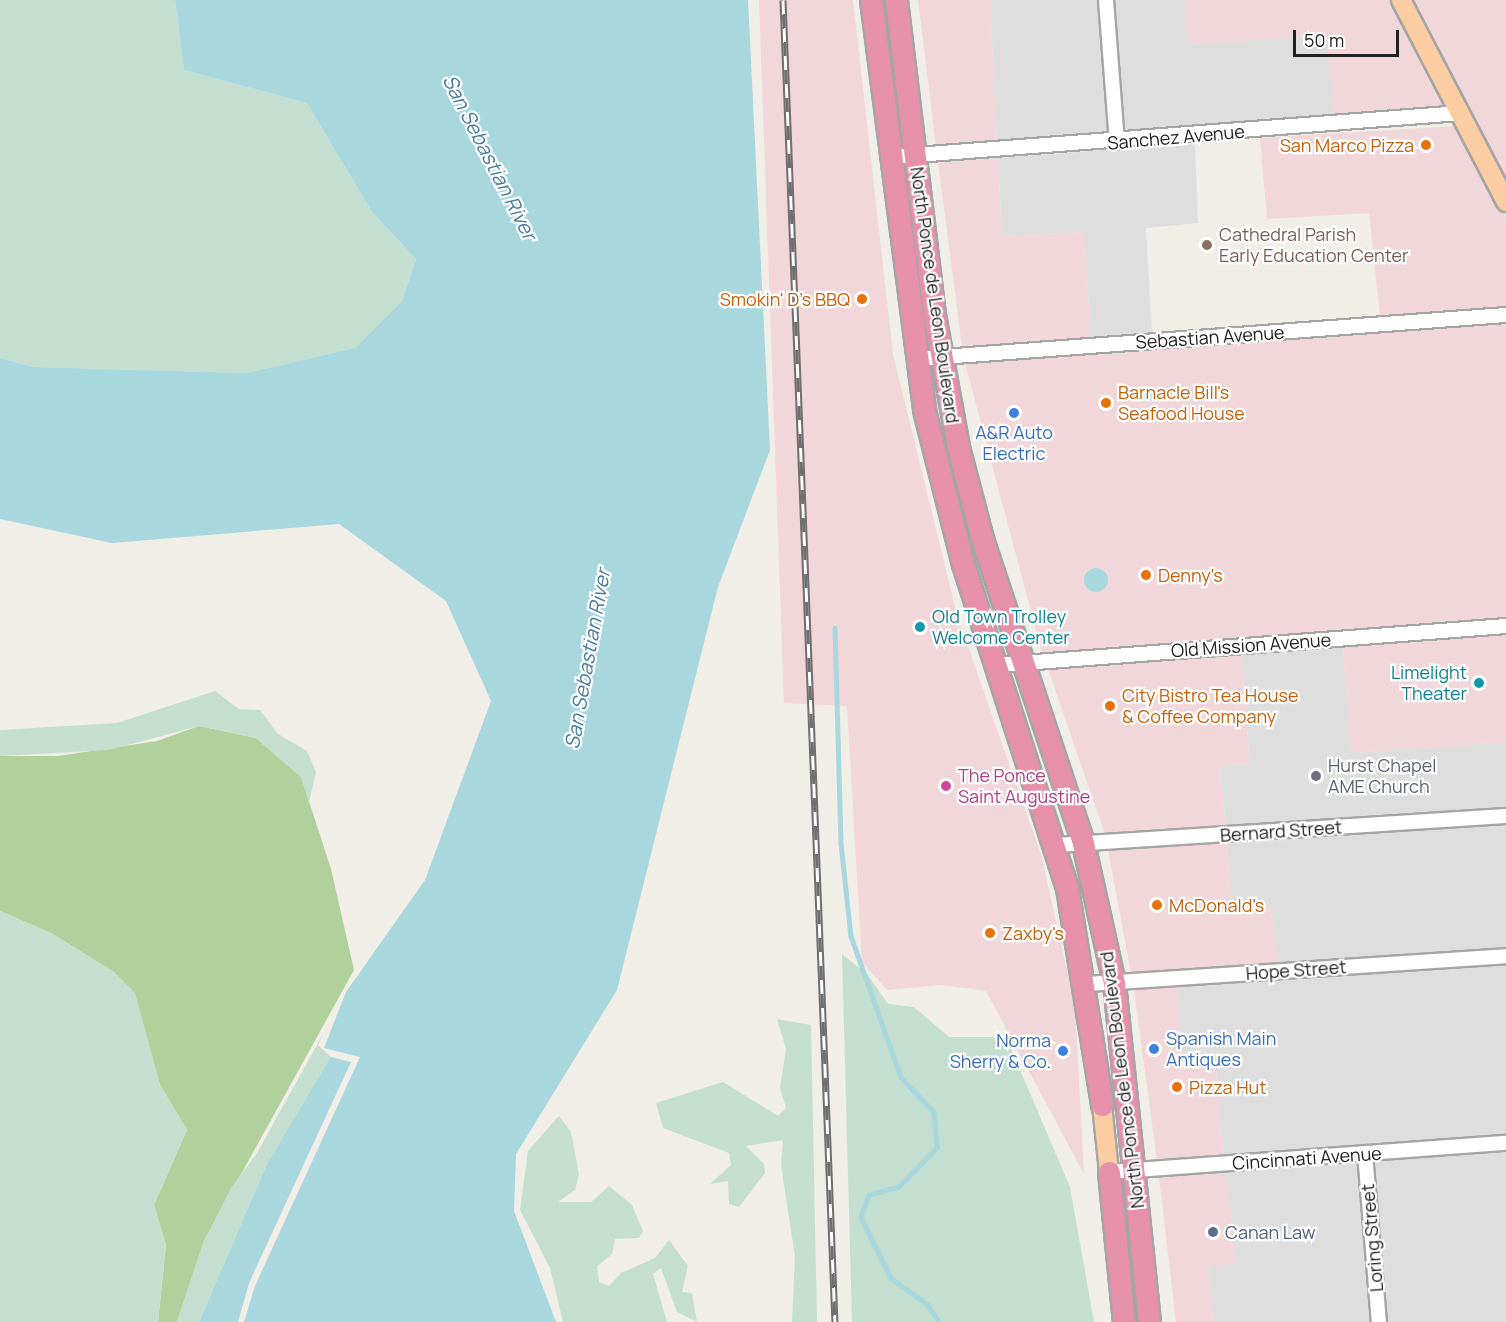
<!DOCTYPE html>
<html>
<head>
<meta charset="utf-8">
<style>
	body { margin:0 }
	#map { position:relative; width:1506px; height:1322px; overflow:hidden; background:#f1ede7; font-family:Manrope,sans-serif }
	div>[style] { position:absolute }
	.residential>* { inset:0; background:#dfdede }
	.commercial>* { inset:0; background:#f1d7d9 }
	.forest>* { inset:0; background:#b0d09c }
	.wetland>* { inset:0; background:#c4dfd0 }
	.water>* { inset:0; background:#a8d7de }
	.round { border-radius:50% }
	.stream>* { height:4.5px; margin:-2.25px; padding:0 2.25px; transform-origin:2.25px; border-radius:2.25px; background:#a8d7de }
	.roads { filter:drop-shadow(2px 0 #a5a5a5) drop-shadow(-2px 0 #a5a5a5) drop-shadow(0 2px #a5a5a5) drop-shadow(0 -2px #a5a5a5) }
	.minor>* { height:14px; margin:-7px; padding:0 7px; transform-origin:7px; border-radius:7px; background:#fff }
	.major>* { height:18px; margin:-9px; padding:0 9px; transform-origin:9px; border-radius:9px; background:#fccca2 }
	.highway>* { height:21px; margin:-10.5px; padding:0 10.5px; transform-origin:10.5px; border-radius:10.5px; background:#e790a9 }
	.rail>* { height:7px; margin-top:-3.5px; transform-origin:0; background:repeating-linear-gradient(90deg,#fff 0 14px,#6f6f6f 0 28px); box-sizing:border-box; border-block:2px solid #6f6f6f }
	.dots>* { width:16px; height:16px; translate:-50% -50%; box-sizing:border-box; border:3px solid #fff; border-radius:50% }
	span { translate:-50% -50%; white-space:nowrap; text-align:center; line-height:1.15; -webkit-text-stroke:4.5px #fff; paint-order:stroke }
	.street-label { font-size:18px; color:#212121 }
	.food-label { font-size:18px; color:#c56008 }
	.right { translate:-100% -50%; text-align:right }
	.left { translate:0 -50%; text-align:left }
	.education-label { font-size:18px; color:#785e54 }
	.shop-label { font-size:18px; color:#366cbe }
	.culture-label { font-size:18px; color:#0d838f }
	.worship-label { font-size:18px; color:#5b616d }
	.hotel-label { font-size:18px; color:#b23c85 }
	.service-label { font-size:18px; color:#4e5e75 }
	.water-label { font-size:20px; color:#467ca2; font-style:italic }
	.scale { position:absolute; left:1293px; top:30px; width:106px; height:27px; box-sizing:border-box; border:3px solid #212121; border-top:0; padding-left:8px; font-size:18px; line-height:21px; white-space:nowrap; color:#212121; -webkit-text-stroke:4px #fff; paint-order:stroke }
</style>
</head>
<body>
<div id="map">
	<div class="residential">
		<i style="clip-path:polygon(990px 0,1099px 0,1109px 134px,997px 142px)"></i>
		<i style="clip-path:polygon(1114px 0,1186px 0,1188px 44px,1326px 35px,1335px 115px,1123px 133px)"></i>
		<i style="clip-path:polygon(1195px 143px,1198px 223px,1146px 228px,1152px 333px,1091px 337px,1084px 232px,1002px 236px,998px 158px)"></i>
		<i style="clip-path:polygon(1343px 646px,1351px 753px,1506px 742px,1506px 807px,1226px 826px,1220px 767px,1250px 764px,1241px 654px)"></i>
		<i style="clip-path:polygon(1506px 824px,1506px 948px,1279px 963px,1270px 906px,1231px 908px,1227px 843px)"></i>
		<i style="clip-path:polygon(1506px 964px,1506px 1135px,1224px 1155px,1215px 1061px,1181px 1062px,1177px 987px)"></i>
		<i style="clip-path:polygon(1506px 1151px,1506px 1322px,1386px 1322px,1373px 1161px)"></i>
		<i style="clip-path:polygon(1359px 1162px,1372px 1322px,1213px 1322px,1208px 1266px,1238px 1263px,1225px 1172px)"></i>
	</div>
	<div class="commercial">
		<i style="clip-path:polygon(759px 0,853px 0,893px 354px,957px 615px,1041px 855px,1075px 1005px,1084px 1174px,986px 991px,941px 985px,887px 990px,862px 962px,847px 706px,784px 703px)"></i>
		<i style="clip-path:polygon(918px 0,990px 0,997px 142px,936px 146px)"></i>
		<i style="clip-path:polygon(1186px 0,1392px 0,1450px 109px,1335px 115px,1326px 35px,1187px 44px)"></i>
		<i style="clip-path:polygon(1409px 0,1506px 0,1506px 185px,1469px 109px)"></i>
		<i style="clip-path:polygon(1458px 126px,1506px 218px,1506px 307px,1380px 316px,1369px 213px,1267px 219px,1260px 138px)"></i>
		<i style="clip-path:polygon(998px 158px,1002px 236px,1084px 232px,1091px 337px,962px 347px,938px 162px)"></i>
		<i style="clip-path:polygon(1506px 323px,1506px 617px,1042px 653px,965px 363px)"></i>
		<i style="clip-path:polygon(1506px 634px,1506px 742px,1351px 753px,1343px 646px)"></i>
		<i style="clip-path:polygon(1241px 654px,1250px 764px,1220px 767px,1226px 826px,1105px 834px,1048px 669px)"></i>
		<i style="clip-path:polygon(1227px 843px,1231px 907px,1270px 906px,1279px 963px,1131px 973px,1108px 850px)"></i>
		<i style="clip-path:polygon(1177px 987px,1181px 1062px,1215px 1061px,1224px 1155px,1157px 1161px,1134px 990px)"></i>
		<i style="clip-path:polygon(1225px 1172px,1238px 1263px,1208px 1267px,1213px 1322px,1176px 1322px,1159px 1177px)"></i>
	</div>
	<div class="forest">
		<i style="clip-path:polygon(199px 726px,256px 738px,301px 777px,331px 869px,354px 970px,204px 1241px,177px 1322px,158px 1322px,166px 1245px,154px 1205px,187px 1130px,160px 1085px,141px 1016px,114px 972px,51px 933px,0 911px,0 756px,58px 756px,157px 741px)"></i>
	</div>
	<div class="wetland">
		<i style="clip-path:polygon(0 0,175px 0,184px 70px,307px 103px,372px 212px,416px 259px,402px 301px,355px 348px,246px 373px,33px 367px,0 358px)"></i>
		<i style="clip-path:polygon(215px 691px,239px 709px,260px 710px,278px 734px,307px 751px,316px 772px,309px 802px,301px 777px,256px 738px,199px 726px,109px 750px,0 756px,0 730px,117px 723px)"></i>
		<i style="clip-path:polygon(0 911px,51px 933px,114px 972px,135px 993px,160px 1085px,187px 1130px,154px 1205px,166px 1245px,158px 1322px,0 1322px)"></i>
		<i style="clip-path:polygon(842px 954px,868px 975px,888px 1004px,914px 1007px,949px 1037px,992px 1037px,1009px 1044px,1070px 1187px,1094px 1322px,852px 1322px)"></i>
		<i style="clip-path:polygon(777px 1019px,811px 1025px,817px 1322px,792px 1322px,795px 1257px,781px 1165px,783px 1140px,746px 1146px,764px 1164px,765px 1173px,739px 1207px,729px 1204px,728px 1181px,710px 1184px,731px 1165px,729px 1153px,663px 1128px,656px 1103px,723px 1082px,778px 1116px,786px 1108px,780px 1088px,786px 1049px)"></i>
		<i style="clip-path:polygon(323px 1034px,318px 1045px,331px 1057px,329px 1063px,266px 1166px,199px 1322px,177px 1322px,204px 1241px,231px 1188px,257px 1153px)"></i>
		<i style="clip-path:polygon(559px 1116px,571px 1132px,579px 1174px,575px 1190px,558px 1202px,591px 1202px,609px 1186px,632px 1205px,643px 1231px,639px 1238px,615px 1239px,612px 1254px,597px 1266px,599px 1282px,609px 1286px,621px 1273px,655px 1258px,669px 1240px,688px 1266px,682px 1292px,692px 1293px,697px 1322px,677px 1312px,661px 1268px,653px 1274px,667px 1322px,563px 1322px,550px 1268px,520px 1210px,528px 1151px)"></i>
	</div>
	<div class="water">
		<i style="clip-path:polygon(175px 0,748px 0,770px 450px,718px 587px,617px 990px,516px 1154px,514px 1211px,556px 1322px,244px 1322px,255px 1286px,360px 1057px,324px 1048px,346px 992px,425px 880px,491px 701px,446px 601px,339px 524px,112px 543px,0 519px,0 358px,33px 367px,246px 373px,355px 348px,402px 301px,416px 259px,372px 212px,307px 103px,184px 70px)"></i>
		<i style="clip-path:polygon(1172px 389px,1173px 399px,1141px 402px,1140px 391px)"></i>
		<i class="round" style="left:1084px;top:568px;width:24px;height:24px"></i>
		<i style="clip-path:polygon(331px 1057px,351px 1062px,249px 1283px,238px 1322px,199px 1322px,266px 1166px)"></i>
	</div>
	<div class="stream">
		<i style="left:835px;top:628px;width:215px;rotate:88.4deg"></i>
		<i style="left:841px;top:843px;width:94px;rotate:83.9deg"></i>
		<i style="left:851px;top:936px;width:150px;rotate:70.5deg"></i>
		<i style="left:901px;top:1077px;width:48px;rotate:46.7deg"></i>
		<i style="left:934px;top:1112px;width:36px;rotate:85deg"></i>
		<i style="left:937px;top:1148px;width:54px;rotate:134.3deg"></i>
		<i style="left:899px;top:1187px;width:31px;rotate:165deg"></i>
		<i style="left:869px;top:1195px;width:23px;rotate:110deg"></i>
		<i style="left:861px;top:1217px;width:68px;rotate:63.8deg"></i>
		<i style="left:891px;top:1278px;width:44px;rotate:35.8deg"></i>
		<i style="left:927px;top:1304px;width:22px;rotate:56deg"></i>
	</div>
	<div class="roads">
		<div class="minor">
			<i style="left:1106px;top:0;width:142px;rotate:85.6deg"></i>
			<i style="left:890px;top:157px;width:573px;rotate:-4.41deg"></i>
			<i style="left:915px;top:359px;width:593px;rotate:-4.26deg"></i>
			<i style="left:997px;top:665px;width:510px;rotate:-4.38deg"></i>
			<i style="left:1056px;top:845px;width:451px;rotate:-3.7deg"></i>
			<i style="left:1087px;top:984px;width:420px;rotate:-3.8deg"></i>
			<i style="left:1365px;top:1153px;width:170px;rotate:85.3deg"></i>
			<i style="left:1109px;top:1172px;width:398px;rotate:-4.2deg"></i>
		</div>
		<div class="major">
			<i style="left:1401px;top:0;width:228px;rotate:62.5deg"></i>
			<i style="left:1102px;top:1105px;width:67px;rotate:84deg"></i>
		</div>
		<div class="highway">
			<i style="left:871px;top:0;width:413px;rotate:82.6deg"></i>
			<i style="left:924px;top:410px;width:159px;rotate:75.8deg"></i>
			<i style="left:963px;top:564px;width:340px;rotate:72.2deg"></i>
			<i style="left:1067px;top:888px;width:220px;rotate:80.8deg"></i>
			<i style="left:896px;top:0;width:322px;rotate:83.1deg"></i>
			<i style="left:935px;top:320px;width:129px;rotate:79.7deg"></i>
			<i style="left:958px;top:447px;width:98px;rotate:75.3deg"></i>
			<i style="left:983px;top:542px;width:317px;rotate:71.6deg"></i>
			<i style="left:1083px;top:843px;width:143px;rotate:77.5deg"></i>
			<i style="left:1114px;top:983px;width:341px;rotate:84.1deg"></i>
			<i style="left:1109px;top:1172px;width:151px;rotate:84.3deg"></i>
		</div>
	</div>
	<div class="rail">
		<i style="left:783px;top:0;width:1323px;rotate:87.75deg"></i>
	</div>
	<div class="dots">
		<i style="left:1426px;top:145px;background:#e8710a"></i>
		<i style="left:1207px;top:245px;background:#8d6e63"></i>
		<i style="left:862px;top:299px;background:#e8710a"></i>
		<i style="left:1106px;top:403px;background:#e8710a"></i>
		<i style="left:1014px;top:413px;background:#3f7fe0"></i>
		<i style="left:1146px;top:575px;background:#e8710a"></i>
		<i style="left:920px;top:627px;background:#0f9aa8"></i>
		<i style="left:1479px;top:683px;background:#0f9aa8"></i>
		<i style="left:1110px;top:706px;background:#e8710a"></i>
		<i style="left:1316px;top:776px;background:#6b7280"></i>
		<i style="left:946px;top:786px;background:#d1479c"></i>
		<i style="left:1157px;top:905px;background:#e8710a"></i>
		<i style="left:990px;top:933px;background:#e8710a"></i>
		<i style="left:1154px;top:1049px;background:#3f7fe0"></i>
		<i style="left:1063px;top:1051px;background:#3f7fe0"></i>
		<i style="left:1177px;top:1087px;background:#e8710a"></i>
		<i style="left:1213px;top:1232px;background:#5c6f8a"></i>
	</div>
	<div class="street-label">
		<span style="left:1176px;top:137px;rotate:-5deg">Sanchez Avenue</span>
		<span style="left:935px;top:295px;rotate:82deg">North Ponce de Leon Boulevard</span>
		<span style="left:1210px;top:337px;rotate:-4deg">Sebastian Avenue</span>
		<span style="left:1251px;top:645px;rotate:-4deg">Old Mission Avenue</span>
		<span style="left:1281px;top:831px;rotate:-4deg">Bernard Street</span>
		<span style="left:1296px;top:970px;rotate:-4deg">Hope Street</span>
		<span style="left:1122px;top:1080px;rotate:-97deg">North Ponce de Leon Boulevard</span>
		<span style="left:1307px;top:1158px;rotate:-4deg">Cincinnati Avenue</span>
		<span style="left:1372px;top:1238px;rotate:-95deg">Loring Street</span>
	</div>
	<div class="food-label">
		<span class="right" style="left:1414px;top:145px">San Marco Pizza</span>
		<span class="right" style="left:850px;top:299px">Smokin' D's BBQ</span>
		<span class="left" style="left:1118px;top:403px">Barnacle Bill's<br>Seafood House</span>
		<span class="left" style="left:1158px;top:575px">Denny's</span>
		<span class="left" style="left:1122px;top:706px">City Bistro Tea House<br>&amp; Coffee Company</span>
		<span class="left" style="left:1169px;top:905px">McDonald's</span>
		<span class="left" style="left:1002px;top:933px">Zaxby's</span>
		<span class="left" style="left:1189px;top:1087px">Pizza Hut</span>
	</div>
	<div class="education-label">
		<span class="left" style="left:1219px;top:245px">Cathedral Parish<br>Early Education Center</span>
	</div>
	<div class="shop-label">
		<span style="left:1014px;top:443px">A&amp;R Auto<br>Electric</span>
		<span class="left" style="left:1166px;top:1049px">Spanish Main<br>Antiques</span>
		<span class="right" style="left:1051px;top:1051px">Norma<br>Sherry &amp; Co.</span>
	</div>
	<div class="culture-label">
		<span class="left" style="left:932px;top:627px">Old Town Trolley<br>Welcome Center</span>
		<span class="right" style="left:1467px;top:683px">Limelight<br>Theater</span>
	</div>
	<div class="worship-label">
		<span class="left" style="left:1328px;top:776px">Hurst Chapel<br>AME Church</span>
	</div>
	<div class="hotel-label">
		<span class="left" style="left:958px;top:786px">The Ponce<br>Saint Augustine</span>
	</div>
	<div class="service-label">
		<span class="left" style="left:1225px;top:1232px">Canan Law</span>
	</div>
	<div class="water-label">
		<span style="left:490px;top:157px;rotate:63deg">San Sebastian River</span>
		<span style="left:587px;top:659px;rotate:-80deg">San Sebastian River</span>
	</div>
	<div class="scale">50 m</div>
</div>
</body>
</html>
